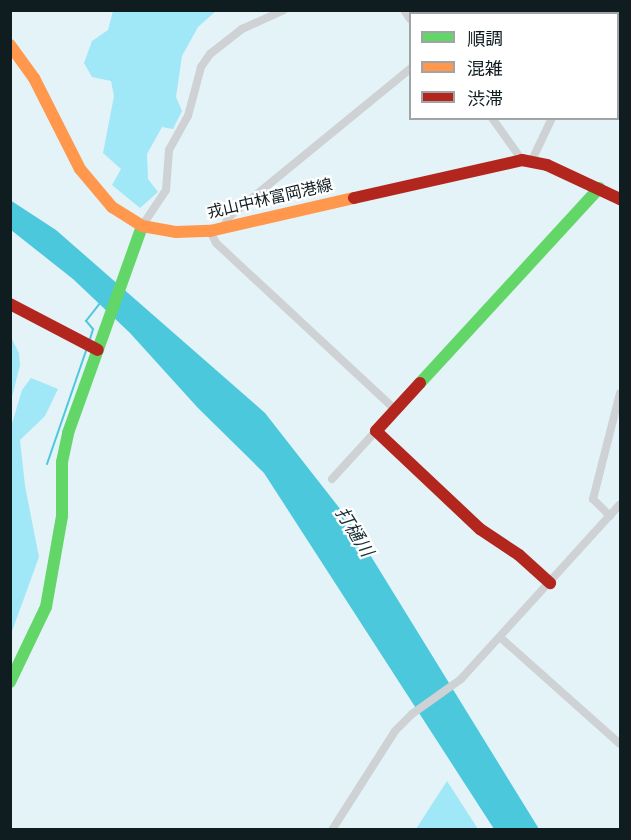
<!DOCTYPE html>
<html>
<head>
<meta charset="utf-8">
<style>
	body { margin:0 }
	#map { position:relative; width:631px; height:840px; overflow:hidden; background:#e3f3f7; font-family:Helvetica,"Noto Sans JP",sans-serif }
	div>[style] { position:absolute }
	.green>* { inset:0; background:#a0e7f8 }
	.water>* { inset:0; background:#4cc8dd }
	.stream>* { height:2px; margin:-1px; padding:0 1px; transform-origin:1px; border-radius:1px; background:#4cc8dd }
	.street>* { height:8px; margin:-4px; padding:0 4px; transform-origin:4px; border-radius:4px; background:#ced2d4 }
	.fast>* { height:12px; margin:-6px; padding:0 6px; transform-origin:6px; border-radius:6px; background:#63d668 }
	.slow>* { height:12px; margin:-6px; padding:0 6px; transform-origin:6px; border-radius:6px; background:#ff974d }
	.jam>* { height:12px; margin:-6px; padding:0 6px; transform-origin:6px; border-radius:6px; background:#b3261e }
	span { translate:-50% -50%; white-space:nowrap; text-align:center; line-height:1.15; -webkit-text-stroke:4.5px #fff; paint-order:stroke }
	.street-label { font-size:16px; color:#101d20 }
	.water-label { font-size:18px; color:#183035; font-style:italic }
	.frame { position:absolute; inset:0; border:12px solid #101d20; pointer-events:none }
	.legend { position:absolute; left:409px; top:12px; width:210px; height:108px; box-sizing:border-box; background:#fff; border:2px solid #9fa5a6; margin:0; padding:8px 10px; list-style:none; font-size:18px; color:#101d20 }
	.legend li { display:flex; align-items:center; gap:12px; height:30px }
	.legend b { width:30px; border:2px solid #9fa5a6 }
</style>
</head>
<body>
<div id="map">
	<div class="green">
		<i style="clip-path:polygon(113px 11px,216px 11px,198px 27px,182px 56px,176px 97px,182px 111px,173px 129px,162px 127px,147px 154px,148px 179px,158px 192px,140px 208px,112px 185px,121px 169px,103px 153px,114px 96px,111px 81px,92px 77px,84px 63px,92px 41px,108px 30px)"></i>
		<i style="clip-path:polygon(11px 337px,19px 353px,20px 365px,11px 401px)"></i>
		<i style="clip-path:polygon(31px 378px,58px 389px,45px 416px,20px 440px,25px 486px,39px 557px,11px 634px,11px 427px,22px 390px)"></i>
		<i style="clip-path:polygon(447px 781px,478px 829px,416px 829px)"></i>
	</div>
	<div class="water">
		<i style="clip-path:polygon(10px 200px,56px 230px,265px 413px,348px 519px,539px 829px,494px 829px,264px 473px,198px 408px,130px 333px,73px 279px,11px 230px)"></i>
	</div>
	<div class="stream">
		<i style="left:90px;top:339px;width:10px;rotate:-73deg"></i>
		<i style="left:93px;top:329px;width:11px;rotate:-131deg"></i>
		<i style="left:86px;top:321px;width:24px;rotate:-52deg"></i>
		<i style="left:47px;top:464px;width:123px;rotate:-71deg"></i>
	</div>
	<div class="street">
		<i style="left:404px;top:10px;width:11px;rotate:56deg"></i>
		<i style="left:478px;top:14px;width:6px;rotate:-45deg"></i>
		<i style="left:618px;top:60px;width:3px;rotate:-45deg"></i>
		<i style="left:492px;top:118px;width:52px;rotate:54.5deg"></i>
		<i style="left:532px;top:160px;width:47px;rotate:-64.5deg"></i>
		<i style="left:142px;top:226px;width:43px;rotate:-56.3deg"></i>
		<i style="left:166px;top:190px;width:40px;rotate:-85.7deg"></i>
		<i style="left:169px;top:150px;width:39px;rotate:-61deg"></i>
		<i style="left:188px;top:116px;width:51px;rotate:-75.1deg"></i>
		<i style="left:201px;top:67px;width:16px;rotate:-55deg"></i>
		<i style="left:210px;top:54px;width:41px;rotate:-38deg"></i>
		<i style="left:242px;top:29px;width:46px;rotate:-24.3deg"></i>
		<i style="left:223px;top:227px;width:12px;rotate:-59deg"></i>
		<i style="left:229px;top:217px;width:234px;rotate:-39.3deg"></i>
		<i style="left:210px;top:231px;width:13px;rotate:63deg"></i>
		<i style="left:216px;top:243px;width:246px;rotate:42.9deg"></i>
		<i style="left:332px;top:479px;width:65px;rotate:-47.5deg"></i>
		<i style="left:610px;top:516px;width:24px;rotate:-135deg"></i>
		<i style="left:593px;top:499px;width:109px;rotate:-75.7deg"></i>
		<i style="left:501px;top:638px;width:159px;rotate:41.7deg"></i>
		<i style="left:332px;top:830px;width:117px;rotate:-57.5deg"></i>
		<i style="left:395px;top:731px;width:24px;rotate:-45deg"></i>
		<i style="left:412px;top:714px;width:60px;rotate:-35.5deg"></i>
		<i style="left:461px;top:679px;width:236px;rotate:-47.7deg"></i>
	</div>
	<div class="fast">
		<i style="left:420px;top:383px;width:265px;rotate:-47.4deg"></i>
		<i style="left:10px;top:682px;width:83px;rotate:-64.4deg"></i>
		<i style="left:46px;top:607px;width:92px;rotate:-80deg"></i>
		<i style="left:62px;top:516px;width:54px;rotate:-90deg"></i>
		<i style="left:62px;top:462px;width:30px;rotate:-78deg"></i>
		<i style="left:68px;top:433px;width:220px;rotate:-70.3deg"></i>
	</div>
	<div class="slow">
		<i style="left:10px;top:45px;width:41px;rotate:54deg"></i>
		<i style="left:34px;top:78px;width:102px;rotate:63.2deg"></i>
		<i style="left:80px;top:169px;width:50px;rotate:49.9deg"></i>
		<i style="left:112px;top:207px;width:36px;rotate:32deg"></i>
		<i style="left:142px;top:226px;width:35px;rotate:10deg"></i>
		<i style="left:176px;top:232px;width:34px;rotate:-2deg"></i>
		<i style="left:210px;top:231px;width:148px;rotate:-12.9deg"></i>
	</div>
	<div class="jam">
		<i style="left:354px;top:198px;width:172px;rotate:-12.7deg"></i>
		<i style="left:522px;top:160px;width:25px;rotate:11deg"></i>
		<i style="left:547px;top:165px;width:81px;rotate:25deg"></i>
		<i style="left:10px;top:304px;width:99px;rotate:27.6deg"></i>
		<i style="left:420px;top:383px;width:65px;rotate:132.5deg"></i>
		<i style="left:376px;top:431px;width:143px;rotate:43.3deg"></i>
		<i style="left:480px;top:529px;width:47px;rotate:33.7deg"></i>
		<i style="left:519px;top:555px;width:42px;rotate:42.1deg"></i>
	</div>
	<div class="street-label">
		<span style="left:270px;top:199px;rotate:-13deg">戎山中林富岡港線</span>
	</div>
	<div class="water-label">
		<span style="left:354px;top:532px;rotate:58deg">打樋川</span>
	</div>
	<div class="frame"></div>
	<ul class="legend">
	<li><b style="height:8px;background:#63d668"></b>順調</li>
	<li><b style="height:8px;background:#ff974d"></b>混雑</li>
	<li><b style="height:8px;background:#b3261e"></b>渋滞</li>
	</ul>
</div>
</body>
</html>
